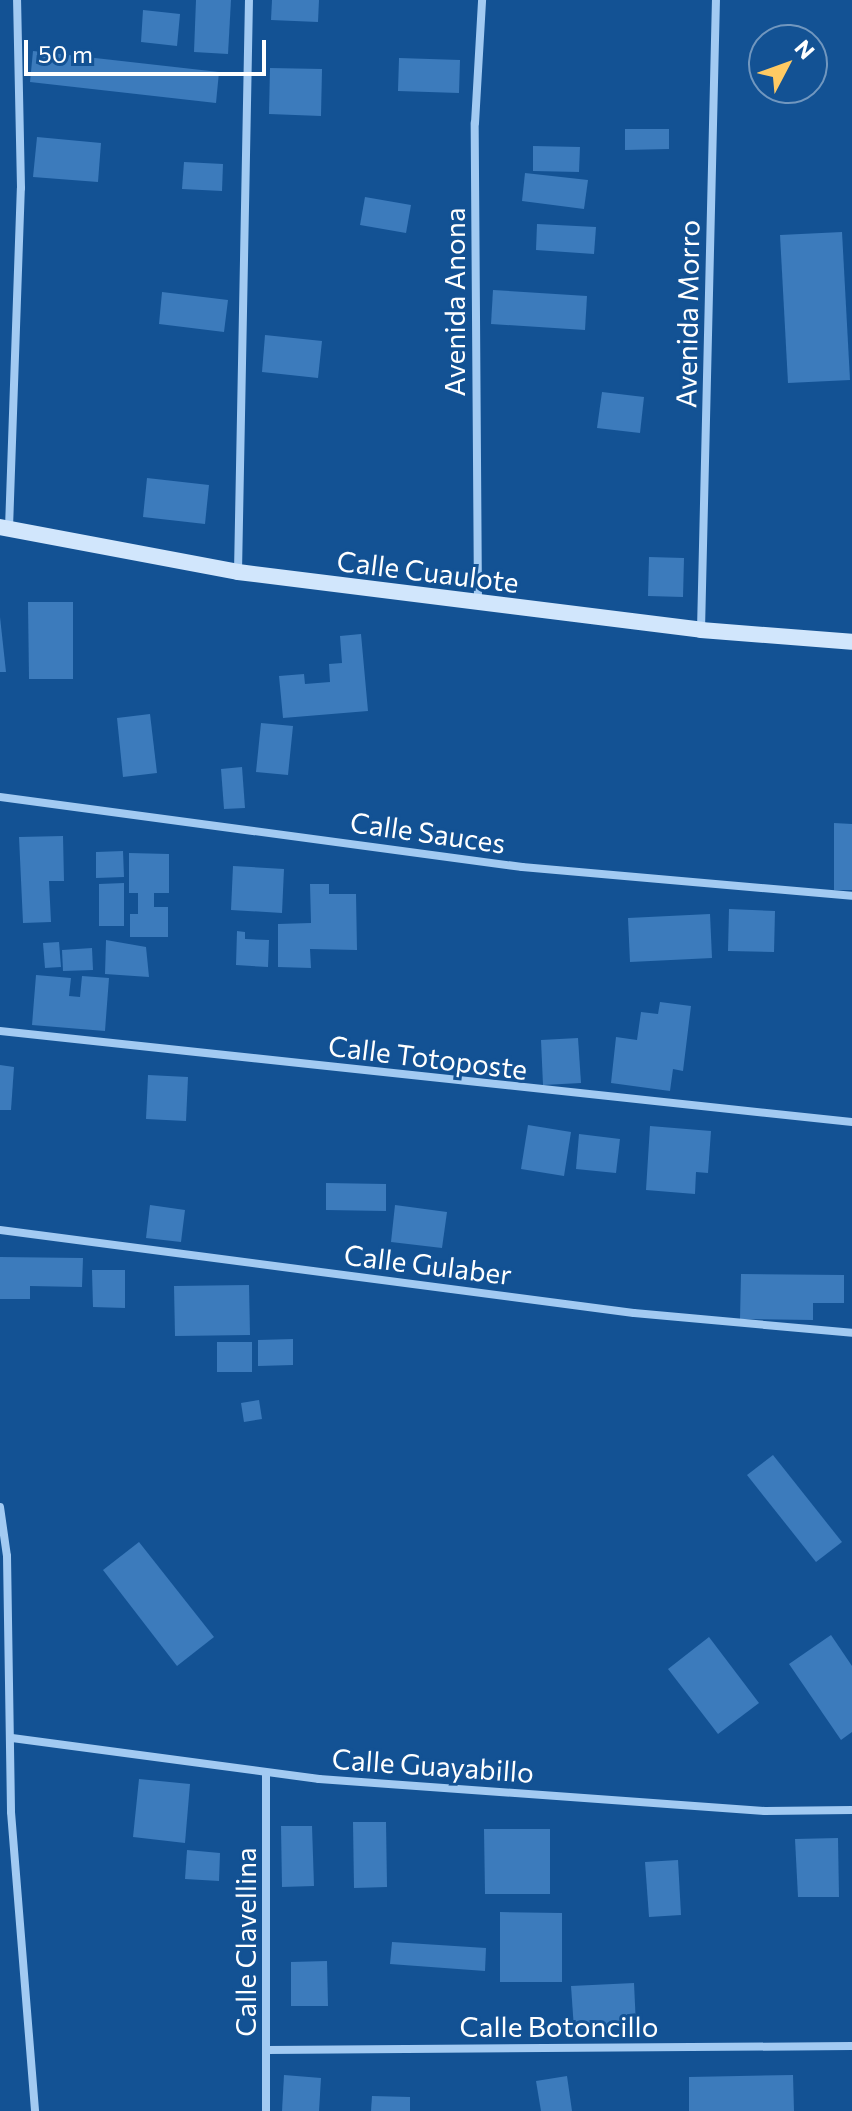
<!DOCTYPE html>
<html>
<head>
<meta charset="utf-8">
<style>
	body { margin:0 }
	#map { position:relative; width:852px; height:2111px; overflow:hidden; background:#135294; font-family:Commissioner,sans-serif }
	div>[style] { position:absolute }
	.building>* { inset:0; background:#3c7bbc }
	.street>* { height:8px; margin:-4px; padding:0 4px; transform-origin:4px; border-radius:4px; background:#a2caf2 }
	.secondary>* { height:16px; margin:-8px; padding:0 8px; transform-origin:8px; border-radius:8px; background:#d1e6fc }
	span { translate:-50% -50%; white-space:nowrap; text-align:center; line-height:1.15; -webkit-text-stroke:6px #135294; paint-order:stroke }
	.street-label { font-size:28px; color:#fff }
	.north { position:absolute; left:748px; top:24px; width:80px; height:80px; box-sizing:border-box; background:#135294; border:2px solid #7197bf; border-radius:50%; rotate:49deg; font-size:22px; font-weight:700; line-height:32px; text-align:center; color:#fff }
	.north::after { content:''; display:block; margin:auto; width:28px; height:36px; background:#ffca63; clip-path:polygon(50% 0,100% 100%,50% 72%,0 100%) }
	.scale { position:absolute; left:24px; top:40px; width:242px; height:36px; box-sizing:border-box; border:4px solid #fff; border-top:0; padding-left:10px; font-size:24px; line-height:28px; white-space:nowrap; color:#fff; -webkit-text-stroke:6px #135294; paint-order:stroke }
</style>
</head>
<body>
<div id="map">
	<div class="building">
		<i style="clip-path:polygon(196px 0,231px 0,228px 54px,194px 52px)"></i>
		<i style="clip-path:polygon(272px 0,319px 0,318px 22px,271px 20px)"></i>
		<i style="clip-path:polygon(143px 10px,180px 14px,177px 46px,141px 42px)"></i>
		<i style="clip-path:polygon(33px 51px,219px 72px,216px 103px,30px 82px)"></i>
		<i style="clip-path:polygon(399px 58px,460px 60px,459px 93px,398px 91px)"></i>
		<i style="clip-path:polygon(270px 68px,322px 69px,321px 116px,269px 114px)"></i>
		<i style="clip-path:polygon(625px 129px,669px 129px,669px 149px,625px 150px)"></i>
		<i style="clip-path:polygon(37px 137px,101px 143px,98px 182px,33px 177px)"></i>
		<i style="clip-path:polygon(533px 146px,580px 147px,579px 172px,533px 171px)"></i>
		<i style="clip-path:polygon(184px 162px,223px 164px,222px 191px,182px 189px)"></i>
		<i style="clip-path:polygon(525px 173px,588px 180px,584px 209px,522px 201px)"></i>
		<i style="clip-path:polygon(365px 197px,411px 205px,406px 233px,360px 225px)"></i>
		<i style="clip-path:polygon(537px 224px,596px 227px,594px 254px,536px 250px)"></i>
		<i style="clip-path:polygon(842px 232px,850px 380px,788px 383px,780px 235px)"></i>
		<i style="clip-path:polygon(493px 290px,587px 296px,585px 330px,491px 324px)"></i>
		<i style="clip-path:polygon(162px 292px,228px 300px,224px 332px,159px 324px)"></i>
		<i style="clip-path:polygon(265px 335px,322px 341px,318px 378px,262px 372px)"></i>
		<i style="clip-path:polygon(602px 392px,644px 397px,640px 433px,597px 428px)"></i>
		<i style="clip-path:polygon(147px 478px,209px 485px,205px 524px,143px 517px)"></i>
		<i style="clip-path:polygon(649px 557px,684px 558px,683px 597px,648px 596px)"></i>
		<i style="clip-path:polygon(28px 602px,73px 602px,73px 679px,29px 679px)"></i>
		<i style="clip-path:polygon(0 617px,6px 672px,0 672px)"></i>
		<i style="clip-path:polygon(361px 634px,368px 711px,283px 718px,279px 676px,304px 674px,305px 684px,330px 682px,329px 664px,342px 663px,340px 636px)"></i>
		<i style="clip-path:polygon(150px 714px,157px 773px,123px 777px,117px 718px)"></i>
		<i style="clip-path:polygon(261px 723px,293px 726px,288px 775px,256px 772px)"></i>
		<i style="clip-path:polygon(242px 767px,245px 808px,224px 809px,221px 769px)"></i>
		<i style="clip-path:polygon(834px 823px,852px 824px,852px 890px,834px 890px)"></i>
		<i style="clip-path:polygon(63px 836px,64px 881px,49px 881px,51px 922px,23px 923px,19px 837px)"></i>
		<i style="clip-path:polygon(123px 851px,124px 877px,96px 878px,96px 852px)"></i>
		<i style="clip-path:polygon(129px 853px,169px 854px,169px 893px,154px 893px,154px 907px,168px 907px,168px 937px,130px 937px,130px 914px,138px 914px,138px 893px,129px 893px)"></i>
		<i style="clip-path:polygon(233px 866px,284px 869px,282px 913px,231px 910px)"></i>
		<i style="clip-path:polygon(124px 883px,124px 926px,99px 926px,99px 884px)"></i>
		<i style="clip-path:polygon(310px 884px,329px 884px,329px 894px,356px 894px,357px 950px,310px 949px,311px 968px,278px 967px,278px 924px,311px 923px)"></i>
		<i style="clip-path:polygon(729px 909px,775px 911px,774px 952px,728px 951px)"></i>
		<i style="clip-path:polygon(710px 914px,712px 958px,630px 962px,628px 918px)"></i>
		<i style="clip-path:polygon(237px 931px,245px 932px,245px 939px,269px 940px,268px 967px,236px 965px)"></i>
		<i style="clip-path:polygon(106px 940px,146px 947px,149px 977px,105px 974px)"></i>
		<i style="clip-path:polygon(59px 942px,61px 967px,45px 968px,43px 943px)"></i>
		<i style="clip-path:polygon(92px 948px,93px 970px,63px 971px,62px 950px)"></i>
		<i style="clip-path:polygon(36px 975px,71px 978px,69px 996px,80px 997px,82px 976px,109px 978px,105px 1031px,32px 1025px)"></i>
		<i style="clip-path:polygon(660px 1002px,691px 1006px,683px 1071px,673px 1069px,670px 1091px,611px 1083px,616px 1037px,637px 1040px,641px 1012px,658px 1014px)"></i>
		<i style="clip-path:polygon(578px 1038px,581px 1083px,543px 1085px,541px 1040px)"></i>
		<i style="clip-path:polygon(0 1065px,14px 1067px,11px 1110px,0 1110px)"></i>
		<i style="clip-path:polygon(148px 1075px,188px 1077px,186px 1121px,146px 1119px)"></i>
		<i style="clip-path:polygon(528px 1125px,571px 1132px,564px 1176px,521px 1169px)"></i>
		<i style="clip-path:polygon(650px 1126px,711px 1131px,708px 1173px,696px 1172px,695px 1194px,646px 1190px)"></i>
		<i style="clip-path:polygon(579px 1134px,620px 1139px,616px 1173px,576px 1169px)"></i>
		<i style="clip-path:polygon(326px 1183px,386px 1184px,386px 1211px,326px 1210px)"></i>
		<i style="clip-path:polygon(150px 1205px,185px 1210px,181px 1242px,146px 1238px)"></i>
		<i style="clip-path:polygon(395px 1205px,447px 1212px,442px 1248px,391px 1242px)"></i>
		<i style="clip-path:polygon(0 1257px,83px 1258px,82px 1287px,30px 1286px,30px 1299px,0 1299px)"></i>
		<i style="clip-path:polygon(92px 1270px,125px 1270px,125px 1308px,93px 1307px)"></i>
		<i style="clip-path:polygon(741px 1274px,844px 1275px,844px 1303px,813px 1303px,813px 1320px,740px 1319px)"></i>
		<i style="clip-path:polygon(249px 1285px,250px 1335px,175px 1336px,174px 1286px)"></i>
		<i style="clip-path:polygon(293px 1339px,293px 1365px,258px 1366px,258px 1340px)"></i>
		<i style="clip-path:polygon(217px 1342px,252px 1342px,252px 1372px,217px 1372px)"></i>
		<i style="clip-path:polygon(259px 1400px,262px 1419px,244px 1422px,241px 1403px)"></i>
		<i style="clip-path:polygon(773px 1455px,842px 1542px,816px 1562px,747px 1475px)"></i>
		<i style="clip-path:polygon(139px 1542px,214px 1637px,177px 1666px,103px 1570px)"></i>
		<i style="clip-path:polygon(831px 1635px,852px 1666px,852px 1732px,841px 1740px,789px 1664px)"></i>
		<i style="clip-path:polygon(709px 1637px,759px 1703px,718px 1734px,668px 1669px)"></i>
		<i style="clip-path:polygon(139px 1779px,190px 1784px,185px 1843px,133px 1837px)"></i>
		<i style="clip-path:polygon(353px 1822px,386px 1822px,387px 1887px,354px 1888px)"></i>
		<i style="clip-path:polygon(281px 1826px,312px 1826px,314px 1886px,282px 1887px)"></i>
		<i style="clip-path:polygon(484px 1829px,550px 1829px,550px 1894px,485px 1894px)"></i>
		<i style="clip-path:polygon(838px 1838px,839px 1897px,798px 1897px,795px 1839px)"></i>
		<i style="clip-path:polygon(187px 1850px,220px 1853px,219px 1881px,185px 1879px)"></i>
		<i style="clip-path:polygon(678px 1860px,681px 1915px,649px 1917px,645px 1862px)"></i>
		<i style="clip-path:polygon(500px 1912px,562px 1913px,562px 1982px,500px 1982px)"></i>
		<i style="clip-path:polygon(392px 1942px,486px 1948px,485px 1971px,390px 1964px)"></i>
		<i style="clip-path:polygon(327px 1961px,328px 2006px,291px 2006px,291px 1962px)"></i>
		<i style="clip-path:polygon(634px 1983px,636px 2026px,574px 2029px,571px 1986px)"></i>
		<i style="clip-path:polygon(284px 2075px,321px 2078px,319px 2111px,282px 2111px)"></i>
		<i style="clip-path:polygon(793px 2075px,794px 2111px,689px 2111px,689px 2077px)"></i>
		<i style="clip-path:polygon(567px 2076px,572px 2111px,541px 2111px,536px 2081px)"></i>
		<i style="clip-path:polygon(372px 2096px,410px 2097px,410px 2111px,371px 2111px)"></i>
	</div>
	<div class="street">
		<i style="left:9px;top:528px;width:340px;rotate:-88deg"></i>
		<i style="left:21px;top:188px;width:188px;rotate:-91.2deg"></i>
		<i style="left:238px;top:572px;width:572px;rotate:-88.9deg"></i>
		<i style="left:478px;top:603px;width:480px;rotate:-90.4deg"></i>
		<i style="left:475px;top:123px;width:123px;rotate:-86.7deg"></i>
		<i style="left:701px;top:630px;width:630px;rotate:-88.64deg"></i>
		<i style="left:0;top:797px;width:527px;rotate:7.64deg"></i>
		<i style="left:522px;top:867px;width:331px;rotate:5deg"></i>
		<i style="left:0;top:1031px;width:857px;rotate:6.1deg"></i>
		<i style="left:0;top:1230px;width:639px;rotate:7.46deg"></i>
		<i style="left:634px;top:1313px;width:219px;rotate:5.2deg"></i>
		<i style="left:0;top:1507px;width:49px;rotate:81.9deg"></i>
		<i style="left:7px;top:1556px;width:256px;rotate:89.1deg"></i>
		<i style="left:11px;top:1812px;width:300px;rotate:85.4deg"></i>
		<i style="left:12px;top:1738px;width:310px;rotate:7.6deg"></i>
		<i style="left:319px;top:1779px;width:447px;rotate:4.1deg"></i>
		<i style="left:765px;top:1811px;width:87px;rotate:-0.7deg"></i>
		<i style="left:266px;top:1773px;width:338px;rotate:90deg"></i>
		<i style="left:267px;top:2050px;width:585px;rotate:-0.39deg"></i>
	</div>
	<div class="secondary">
		<i style="left:0;top:527px;width:242px;rotate:10.7deg"></i>
		<i style="left:238px;top:572px;width:467px;rotate:7.1deg"></i>
		<i style="left:701px;top:630px;width:151px;rotate:4.5deg"></i>
	</div>
	<div class="street-label">
		<span style="left:454px;top:302px;rotate:-90deg">Avenida Anona</span>
		<span style="left:687px;top:314px;rotate:-89deg">Avenida Morro</span>
		<span style="left:428px;top:571px;rotate:7deg">Calle Cuaulote</span>
		<span style="left:428px;top:832px;rotate:8deg">Calle Sauces</span>
		<span style="left:428px;top:1057px;rotate:7deg">Calle Totoposte</span>
		<span style="left:428px;top:1264px;rotate:7deg">Calle Gulaber</span>
		<span style="left:433px;top:1765px;rotate:4deg">Calle Guayabillo</span>
		<span style="left:245px;top:1942px;rotate:-90deg">Calle Clavellina</span>
		<span style="left:559px;top:2026px">Calle Botoncillo</span>
	</div>
	<div class="north">N</div>
	<div class="scale">50 m</div>
</div>
</body>
</html>
